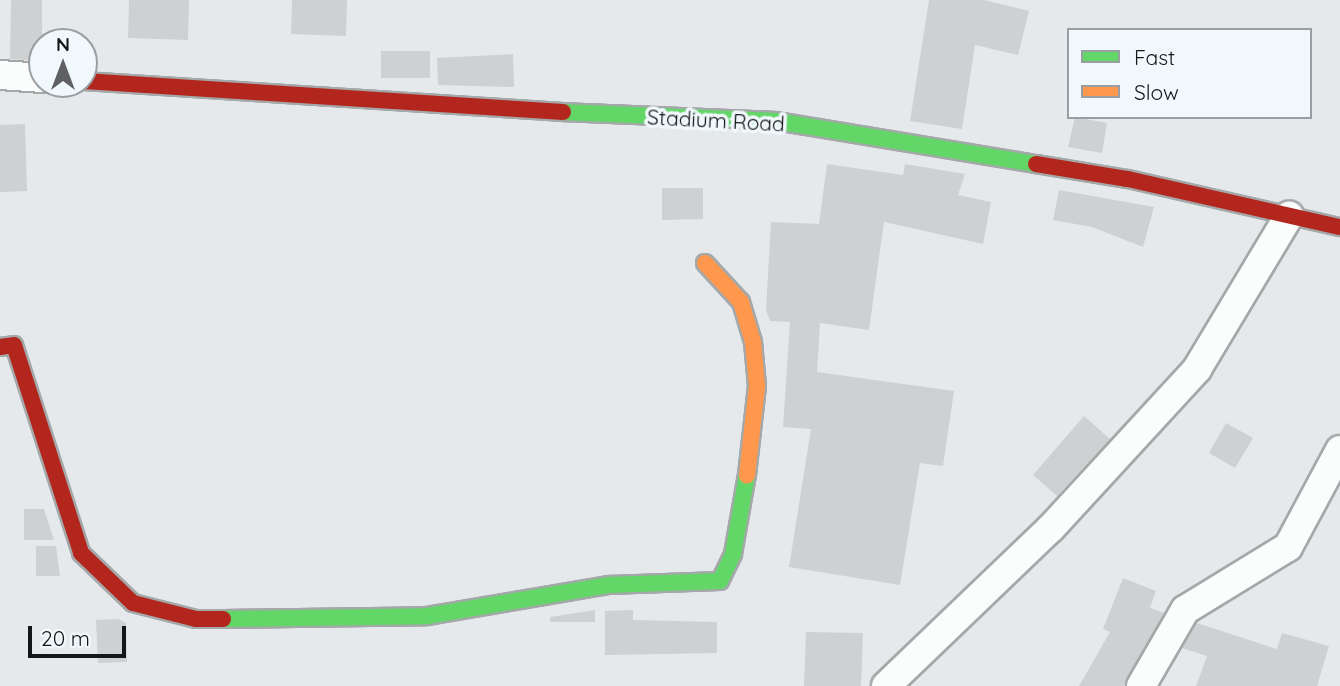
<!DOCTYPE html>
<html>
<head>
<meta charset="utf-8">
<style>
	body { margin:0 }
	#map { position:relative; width:1340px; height:686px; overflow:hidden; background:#e6e9eb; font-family:Quicksand,sans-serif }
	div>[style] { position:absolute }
	.building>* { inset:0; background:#ced0d1 }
	.roads { filter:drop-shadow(2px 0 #a5a8a9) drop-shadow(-2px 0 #a5a8a9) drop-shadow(0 2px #a5a8a9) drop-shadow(0 -2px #a5a8a9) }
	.street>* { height:28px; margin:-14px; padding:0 14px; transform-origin:14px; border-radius:14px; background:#fbfcfc }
	.fast>* { height:16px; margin:-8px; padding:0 8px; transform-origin:8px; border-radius:8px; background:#63d668 }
	.slow>* { height:16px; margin:-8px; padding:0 8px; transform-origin:8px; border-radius:8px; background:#ff974d }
	.jam>* { height:16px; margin:-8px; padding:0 8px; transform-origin:8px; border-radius:8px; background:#b3261e }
	span { translate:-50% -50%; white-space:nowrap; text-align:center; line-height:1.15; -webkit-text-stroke:7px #f0f8fc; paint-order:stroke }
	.street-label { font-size:21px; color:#141618 }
	.legend { position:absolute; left:1067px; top:28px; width:245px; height:91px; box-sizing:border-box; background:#f0f8fc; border:2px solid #989ea1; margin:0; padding:9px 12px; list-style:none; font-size:21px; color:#141618 }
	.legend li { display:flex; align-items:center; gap:14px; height:35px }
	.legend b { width:35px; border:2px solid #989ea1 }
	.north { position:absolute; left:28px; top:28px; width:70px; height:70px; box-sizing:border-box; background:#f0f8fc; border:2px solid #989ea1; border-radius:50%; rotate:0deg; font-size:19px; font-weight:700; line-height:28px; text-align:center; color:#141618 }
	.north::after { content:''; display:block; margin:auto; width:24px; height:32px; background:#5e6062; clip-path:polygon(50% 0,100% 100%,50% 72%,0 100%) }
	.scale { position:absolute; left:28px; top:626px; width:98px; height:32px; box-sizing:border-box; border:4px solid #141618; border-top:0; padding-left:9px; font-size:21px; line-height:24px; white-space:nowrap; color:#141618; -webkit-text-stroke:5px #f0f8fc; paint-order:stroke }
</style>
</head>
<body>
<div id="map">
	<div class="building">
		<i style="clip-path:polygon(11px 0,42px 0,42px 61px,10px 59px)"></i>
		<i style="clip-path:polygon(129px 0,189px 0,188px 40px,128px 38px)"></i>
		<i style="clip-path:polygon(292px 0,347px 0,346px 36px,291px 34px)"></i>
		<i style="clip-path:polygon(929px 0,984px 0,1029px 11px,1018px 55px,975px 45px,962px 129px,910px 121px)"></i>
		<i style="clip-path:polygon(381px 51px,430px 51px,430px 78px,381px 78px)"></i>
		<i style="clip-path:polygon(513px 54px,514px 87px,438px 85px,437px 58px)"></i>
		<i style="clip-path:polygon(1075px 117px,1107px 123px,1102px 153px,1068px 147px)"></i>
		<i style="clip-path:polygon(25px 124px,27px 191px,0 192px,0 125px)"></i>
		<i style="clip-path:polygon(827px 164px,903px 175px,905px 164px,965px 174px,958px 195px,991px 202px,983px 244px,884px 222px,869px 330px,820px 323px,817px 372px,954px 391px,943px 466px,920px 463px,900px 585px,789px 567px,811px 429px,783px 427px,790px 322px,770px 321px,766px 310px,771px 222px,819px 224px)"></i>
		<i style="clip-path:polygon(662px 188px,703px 188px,703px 219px,662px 220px)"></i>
		<i style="clip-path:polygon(1059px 190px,1154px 207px,1143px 247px,1092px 227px,1053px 220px)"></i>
		<i style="clip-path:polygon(1084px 416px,1110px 439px,1057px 496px,1033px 475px)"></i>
		<i style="clip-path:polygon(1226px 423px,1253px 438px,1235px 468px,1209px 453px)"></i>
		<i style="clip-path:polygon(24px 509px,44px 509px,54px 540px,24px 540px)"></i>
		<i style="clip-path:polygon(36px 546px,56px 546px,60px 576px,36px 576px)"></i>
		<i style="clip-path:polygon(1123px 578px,1156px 591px,1150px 608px,1164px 613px,1124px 686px,1079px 686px,1110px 632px,1103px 629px)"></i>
		<i style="clip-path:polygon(595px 610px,595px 622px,550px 622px,550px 617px)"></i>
		<i style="clip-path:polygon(633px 610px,633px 620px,717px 622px,717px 653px,605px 655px,605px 611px)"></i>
		<i style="clip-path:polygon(118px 619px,126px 623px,127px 662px,98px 663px,96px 620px)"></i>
		<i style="clip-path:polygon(1197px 623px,1277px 649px,1282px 633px,1329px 646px,1317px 686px,1196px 686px,1207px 656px,1182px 648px)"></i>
		<i style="clip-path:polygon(806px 632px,863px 633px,861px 686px,804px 686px)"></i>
	</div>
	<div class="roads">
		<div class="street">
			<i style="left:0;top:75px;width:42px;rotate:4.1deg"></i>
			<i style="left:886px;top:686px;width:228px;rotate:-43.8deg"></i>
			<i style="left:1051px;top:528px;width:216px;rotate:-47.4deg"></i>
			<i style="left:1197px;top:369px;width:179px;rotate:-59deg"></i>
			<i style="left:1141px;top:686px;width:88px;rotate:-59.9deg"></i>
			<i style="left:1185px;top:610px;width:121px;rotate:-31.5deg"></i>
			<i style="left:1288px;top:547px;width:110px;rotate:-61.8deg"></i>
		</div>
		<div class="fast">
			<i style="left:563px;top:112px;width:213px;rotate:2.4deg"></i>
			<i style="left:776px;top:121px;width:264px;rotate:9.4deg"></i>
			<i style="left:223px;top:619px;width:204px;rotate:-0.8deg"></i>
			<i style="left:427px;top:616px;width:185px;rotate:-9.7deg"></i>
			<i style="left:609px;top:585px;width:111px;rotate:-2.1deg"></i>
			<i style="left:720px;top:581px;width:30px;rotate:-64deg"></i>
			<i style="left:733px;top:554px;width:80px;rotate:-80deg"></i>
		</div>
		<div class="slow">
			<i style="left:705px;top:263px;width:53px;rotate:47.3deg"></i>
			<i style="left:741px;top:302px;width:42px;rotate:73.3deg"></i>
			<i style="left:753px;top:342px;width:44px;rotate:84.8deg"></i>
			<i style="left:757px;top:386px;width:90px;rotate:96.4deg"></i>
		</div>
		<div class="jam">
			<i style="left:84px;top:81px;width:480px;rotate:3.7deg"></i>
			<i style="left:1036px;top:164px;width:93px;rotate:9.3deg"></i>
			<i style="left:1128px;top:179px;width:217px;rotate:12.8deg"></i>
			<i style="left:0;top:347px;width:14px;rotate:-8deg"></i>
			<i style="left:14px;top:345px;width:219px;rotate:72.1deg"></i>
			<i style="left:81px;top:553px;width:72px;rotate:43.9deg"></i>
			<i style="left:133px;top:603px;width:65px;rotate:14.3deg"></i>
			<i style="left:196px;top:619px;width:27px"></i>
		</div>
	</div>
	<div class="street-label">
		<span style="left:716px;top:120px;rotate:3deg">Stadium Road</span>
	</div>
	<ul class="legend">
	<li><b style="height:9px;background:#63d668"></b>Fast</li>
	<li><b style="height:9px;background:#ff974d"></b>Slow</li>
	</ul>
	<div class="north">N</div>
	<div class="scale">20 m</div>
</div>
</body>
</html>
